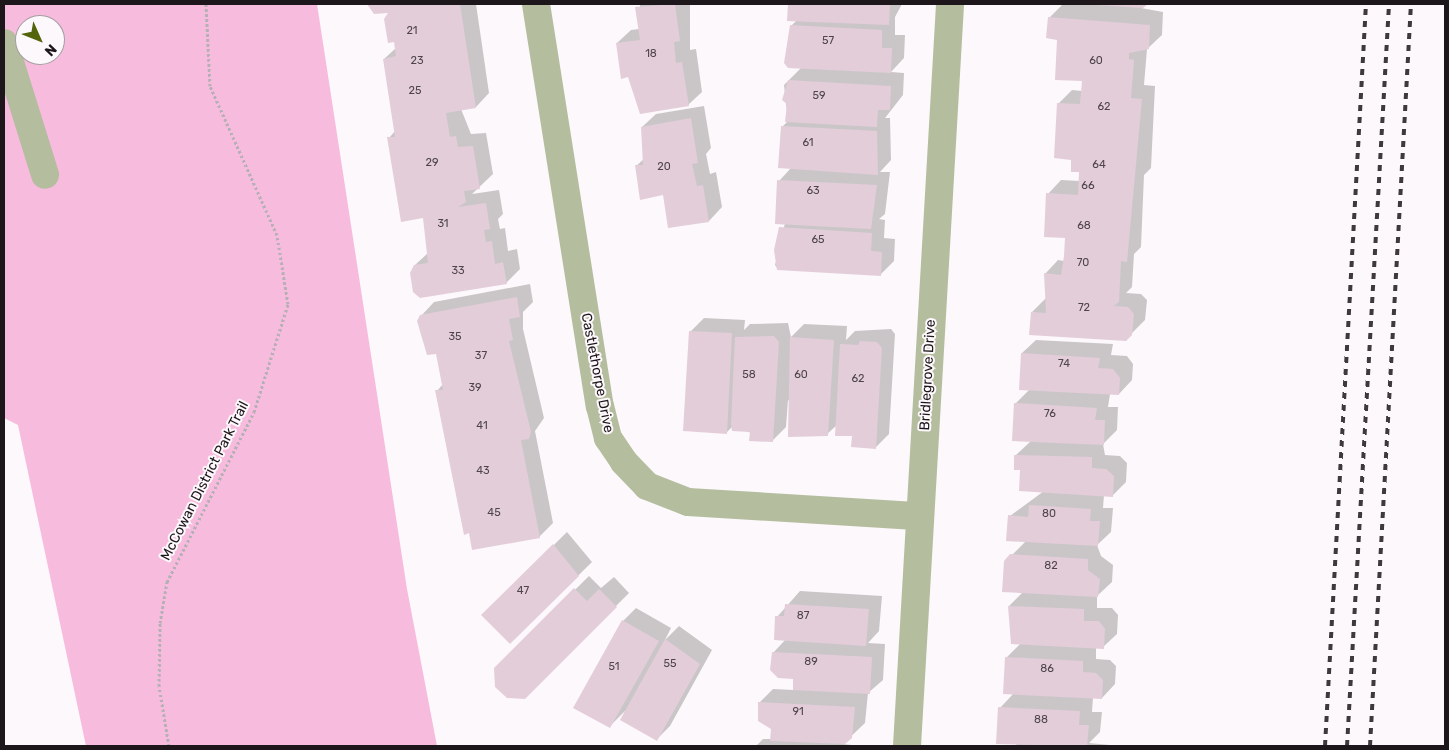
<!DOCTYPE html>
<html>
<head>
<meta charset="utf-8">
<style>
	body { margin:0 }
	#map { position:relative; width:1449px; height:750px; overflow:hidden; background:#fdf8fb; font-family:Rubik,sans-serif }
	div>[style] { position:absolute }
	.green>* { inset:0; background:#f7bbdd }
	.shadow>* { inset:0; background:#0003 }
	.building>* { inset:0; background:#e3cdd9 }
	.path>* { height:3px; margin-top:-1.5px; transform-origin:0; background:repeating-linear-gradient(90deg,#b5b0b3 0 2.5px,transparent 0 5px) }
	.minor>* { height:28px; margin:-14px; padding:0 14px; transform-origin:14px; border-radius:14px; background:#b4bd9e }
	.rail>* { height:4px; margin-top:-2px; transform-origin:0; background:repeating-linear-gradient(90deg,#3f393d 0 6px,transparent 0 12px) }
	span { translate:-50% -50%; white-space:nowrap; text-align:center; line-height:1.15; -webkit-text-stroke:4px #fdf8fb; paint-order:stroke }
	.number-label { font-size:11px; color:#4e444a }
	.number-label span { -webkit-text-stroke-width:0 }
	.street-label { font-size:14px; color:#1d161a }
	.frame { position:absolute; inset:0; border:5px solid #1d161a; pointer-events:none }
	.north { position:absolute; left:15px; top:15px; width:50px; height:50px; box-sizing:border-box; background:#fdf8fb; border:1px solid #a39ea1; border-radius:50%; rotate:134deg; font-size:14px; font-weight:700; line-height:20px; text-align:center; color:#1d161a }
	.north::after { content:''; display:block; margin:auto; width:18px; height:22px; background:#53640a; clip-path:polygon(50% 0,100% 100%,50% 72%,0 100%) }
</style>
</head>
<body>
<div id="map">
	<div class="green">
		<i style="clip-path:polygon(evenodd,4px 4px,317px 4px,407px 589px,437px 746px,86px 746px,18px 425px,4px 418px,4px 4px,25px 25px,55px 25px,55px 55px,25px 55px,25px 25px)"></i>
	</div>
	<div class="shadow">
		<i style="clip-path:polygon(368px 4px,476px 4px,489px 93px,476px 107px,461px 109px,471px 134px,486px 133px,493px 174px,472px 194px,499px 190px,503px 214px,498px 219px,500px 229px,505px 228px,508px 251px,517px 249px,520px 269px,506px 283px,415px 265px,428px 253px,424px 216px,389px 138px,395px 131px,384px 59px,396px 48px,391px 11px,374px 13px)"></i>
		<i style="clip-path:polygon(640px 4px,690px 4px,690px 50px,696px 49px,702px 92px,688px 105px,617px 43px,631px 30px,639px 29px)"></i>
		<i style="clip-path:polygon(789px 4px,902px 4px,895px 17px,895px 35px,905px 35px,904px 58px,891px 72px,904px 73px,903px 95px,885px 118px,890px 118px,891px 160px,880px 172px,890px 172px,885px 214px,879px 219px,885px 220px,884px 238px,895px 239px,894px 261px,880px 275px,778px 269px,775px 265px,785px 223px,779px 181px,791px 168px,782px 127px,788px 121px,784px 85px,801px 68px,791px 26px,797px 20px,788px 19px)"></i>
		<i style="clip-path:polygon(1063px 4px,1146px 4px,1141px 8px,1163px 12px,1162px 35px,1147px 49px,1144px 85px,1155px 86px,1151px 168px,1144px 175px,1141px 247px,1134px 254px,1132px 287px,1126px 293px,1141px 294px,1147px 300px,1145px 320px,1125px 340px,1032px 312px,1046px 298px,1045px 274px,1058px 260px,1064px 261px,1067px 237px,1048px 194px,1061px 180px,1080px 181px,1081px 170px,1073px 159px,1058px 104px,1072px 90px,1082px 91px,1083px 80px,1049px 18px)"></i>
		<i style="clip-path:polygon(704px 106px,711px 148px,706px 154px,710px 174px,716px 172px,722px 207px,709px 221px,664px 194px,636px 166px,644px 159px,642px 127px,656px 114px)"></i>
		<i style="clip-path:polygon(530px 284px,533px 302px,523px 312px,523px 329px,544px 418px,535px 431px,553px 523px,539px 537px,437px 391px,443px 384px,437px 352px,421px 316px,434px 302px)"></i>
		<i style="clip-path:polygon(704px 318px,745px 320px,744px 330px,750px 324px,788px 323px,791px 337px,804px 324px,847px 326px,846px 340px,855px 331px,891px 329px,895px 334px,889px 434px,875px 448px,837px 425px,827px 434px,788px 400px,786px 427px,772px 441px,733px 426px,727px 432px,690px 332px)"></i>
		<i style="clip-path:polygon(1036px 340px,1113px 344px,1111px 355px,1127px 356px,1133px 364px,1132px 380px,1119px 394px,1110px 394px,1108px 407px,1118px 407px,1117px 430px,1103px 444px,1105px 455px,1120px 456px,1127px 463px,1126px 482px,1113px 495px,1104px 495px,1103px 508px,1113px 508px,1111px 532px,1097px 545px,1101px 556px,1113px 565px,1112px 582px,1097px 596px,1097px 608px,1112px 608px,1118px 615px,1117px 634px,1103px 647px,1096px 647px,1096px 659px,1110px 660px,1116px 666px,1115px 684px,1102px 698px,1093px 697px,1092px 712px,1102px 712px,1100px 732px,1089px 743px,1121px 746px,1017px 746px,1000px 708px,1014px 693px,1006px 658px,1021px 643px,1009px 606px,1023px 592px,1005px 562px,1026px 541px,1010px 516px,1044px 491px,1022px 469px,1016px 455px,1031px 441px,1015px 404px,1029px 390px,1022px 353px)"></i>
		<i style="clip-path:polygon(567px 532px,592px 562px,510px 643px,483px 615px)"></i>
		<i style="clip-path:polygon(589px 576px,601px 588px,614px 577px,629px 593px,524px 698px,496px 668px)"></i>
		<i style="clip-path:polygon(800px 591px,882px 596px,879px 631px,868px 643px,885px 644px,883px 680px,868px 693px,865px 723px,843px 744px,862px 746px,756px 746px,763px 739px,771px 739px,772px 728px,760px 702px,773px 689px,794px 690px,794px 677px,773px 653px,786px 639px,777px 617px)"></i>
		<i style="clip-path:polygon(636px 608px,671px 628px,665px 640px,679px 626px,712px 650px,670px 726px,657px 739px,625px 711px,609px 727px,623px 621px)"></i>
	</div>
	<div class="building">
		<i style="clip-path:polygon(367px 4px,460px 4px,476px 108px,446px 113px,450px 137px,456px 136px,458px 147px,473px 146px,480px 189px,464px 191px,466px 202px,458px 207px,486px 203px,490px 229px,484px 230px,486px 242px,492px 241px,495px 264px,503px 262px,507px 284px,420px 298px,413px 292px,410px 273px,414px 265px,428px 263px,423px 218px,401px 222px,387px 137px,395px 137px,383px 59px,396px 56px,394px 42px,388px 43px,384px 19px,388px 13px,374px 14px)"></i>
		<i style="clip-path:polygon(675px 4px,680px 41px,674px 42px,676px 63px,682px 62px,689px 106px,640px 114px,628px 77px,621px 79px,616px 43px,640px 40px,635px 7px)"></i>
		<i style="clip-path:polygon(788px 4px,890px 4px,889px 25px,787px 21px)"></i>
		<i style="clip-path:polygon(1080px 4px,1148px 4px,1143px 8px)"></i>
		<i style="clip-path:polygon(1048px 17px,1150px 25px,1149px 49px,1129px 53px,1129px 59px,1134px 60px,1131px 98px,1142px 99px,1127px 262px,1121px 261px,1119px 302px,1114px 306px,1128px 307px,1134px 314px,1132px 335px,1126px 341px,1029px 335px,1031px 312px,1046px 313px,1044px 273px,1061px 275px,1064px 256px,1065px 238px,1044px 237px,1046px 193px,1078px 195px,1079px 172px,1071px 172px,1071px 160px,1054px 158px,1057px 103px,1080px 104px,1082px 81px,1055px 80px,1057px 40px,1046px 38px)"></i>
		<i style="clip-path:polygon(790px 25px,882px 30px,882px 48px,892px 48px,891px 73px,788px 68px,784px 63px)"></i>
		<i style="clip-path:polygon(788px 80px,891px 86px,890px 110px,878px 110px,877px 127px,785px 122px,787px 104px,782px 100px)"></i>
		<i style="clip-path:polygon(691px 118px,698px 163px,692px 164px,697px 186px,703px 185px,709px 222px,668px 228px,663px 195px,640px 200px,635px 165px,643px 165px,641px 127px)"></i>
		<i style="clip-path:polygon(781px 126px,877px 131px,878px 175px,778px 168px)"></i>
		<i style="clip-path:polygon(777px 180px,877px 185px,871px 229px,775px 224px)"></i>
		<i style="clip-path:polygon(779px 227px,872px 233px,871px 251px,882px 252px,881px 276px,777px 270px,774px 250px)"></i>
		<i style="clip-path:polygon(517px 297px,520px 317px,509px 319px,513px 340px,509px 341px,531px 432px,529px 439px,521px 440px,540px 538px,472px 550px,469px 533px,464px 535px,435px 390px,443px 390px,436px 354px,427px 355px,417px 321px,420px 315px)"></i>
		<i style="clip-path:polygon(689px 331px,732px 333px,727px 434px,683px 431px)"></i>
		<i style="clip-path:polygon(774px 336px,779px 342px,773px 442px,749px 441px,750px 432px,732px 431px,731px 424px,735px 337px)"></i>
		<i style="clip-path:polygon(790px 337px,834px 340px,828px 436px,788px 437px)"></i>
		<i style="clip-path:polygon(860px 341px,877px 342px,882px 348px,876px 449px,851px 447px,852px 436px,835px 436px,840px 344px,858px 345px)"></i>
		<i style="clip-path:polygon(1021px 353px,1100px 358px,1098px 368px,1113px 369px,1120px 378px,1119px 395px,1019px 390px)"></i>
		<i style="clip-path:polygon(1014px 403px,1097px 408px,1095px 420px,1105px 420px,1104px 445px,1012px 441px)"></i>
		<i style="clip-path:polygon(1014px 455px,1092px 457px,1092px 468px,1106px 469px,1114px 476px,1113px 497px,1019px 491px,1020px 470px,1014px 470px)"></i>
		<i style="clip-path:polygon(1029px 505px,1091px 509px,1090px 521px,1100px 521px,1098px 546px,1006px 541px,1008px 515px,1028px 517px)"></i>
		<i style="clip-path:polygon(553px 544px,579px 576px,510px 644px,481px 615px)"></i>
		<i style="clip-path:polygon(1010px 554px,1088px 559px,1088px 570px,1100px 579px,1098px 597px,1002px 592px,1004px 561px)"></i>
		<i style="clip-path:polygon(574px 588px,587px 601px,599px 589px,617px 607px,525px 699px,507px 698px,495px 687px,494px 668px)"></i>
		<i style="clip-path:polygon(785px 604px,869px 609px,866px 646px,774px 640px,775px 616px,784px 616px)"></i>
		<i style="clip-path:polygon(1008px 606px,1084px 609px,1084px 621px,1099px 621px,1105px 629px,1104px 649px,1011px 644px)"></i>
		<i style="clip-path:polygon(622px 620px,659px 641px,610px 728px,573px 708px)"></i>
		<i style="clip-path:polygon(665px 639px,700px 664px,657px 741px,620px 720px)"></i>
		<i style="clip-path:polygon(772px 652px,872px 657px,870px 694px,793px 690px,793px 679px,778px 678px,770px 670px)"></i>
		<i style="clip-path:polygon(1005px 657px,1083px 661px,1083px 672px,1096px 673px,1103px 680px,1102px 699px,1003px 694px)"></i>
		<i style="clip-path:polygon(758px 702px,855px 707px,852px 738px,845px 744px,770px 741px,771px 729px,758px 721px)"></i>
		<i style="clip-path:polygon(998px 707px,1080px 711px,1079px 725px,1089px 725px,1087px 746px,996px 744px)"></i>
	</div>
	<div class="path">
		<i style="left:169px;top:746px;width:61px;rotate:-99.5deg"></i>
		<i style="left:159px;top:686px;width:63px;rotate:-89.1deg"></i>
		<i style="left:160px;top:623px;width:42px;rotate:-80.3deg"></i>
		<i style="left:167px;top:582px;width:191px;rotate:-62.9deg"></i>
		<i style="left:254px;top:412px;width:113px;rotate:-72.5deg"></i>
		<i style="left:288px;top:304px;width:70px;rotate:-99.1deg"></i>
		<i style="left:277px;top:235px;width:163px;rotate:-114.2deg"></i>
		<i style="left:210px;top:86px;width:82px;rotate:-92.8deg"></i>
	</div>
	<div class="minor">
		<i style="left:536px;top:4px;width:407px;rotate:81deg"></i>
		<i style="left:600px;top:406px;width:33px;rotate:76deg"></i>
		<i style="left:608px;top:438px;width:29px;rotate:56deg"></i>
		<i style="left:624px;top:462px;width:33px;rotate:46deg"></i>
		<i style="left:647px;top:486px;width:44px;rotate:21.3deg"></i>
		<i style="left:688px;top:502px;width:232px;rotate:3.5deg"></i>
		<i style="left:4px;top:43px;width:138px;rotate:72.7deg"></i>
		<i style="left:907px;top:746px;width:743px;rotate:-86.68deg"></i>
	</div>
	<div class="rail">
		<i style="left:1325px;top:746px;width:743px;rotate:-86.84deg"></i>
		<i style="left:1347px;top:746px;width:743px;rotate:-86.76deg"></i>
		<i style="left:1370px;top:746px;width:743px;rotate:-86.84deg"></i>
	</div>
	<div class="number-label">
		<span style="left:412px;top:31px">21</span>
		<span style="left:828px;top:41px">57</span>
		<span style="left:651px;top:54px">18</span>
		<span style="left:417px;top:61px">23</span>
		<span style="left:1096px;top:61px">60</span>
		<span style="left:415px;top:91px">25</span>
		<span style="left:819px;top:96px">59</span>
		<span style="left:1104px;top:107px">62</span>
		<span style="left:808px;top:143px">61</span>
		<span style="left:432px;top:163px">29</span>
		<span style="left:1099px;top:165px">64</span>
		<span style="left:664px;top:167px">20</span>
		<span style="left:1088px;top:186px">66</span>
		<span style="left:813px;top:191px">63</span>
		<span style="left:443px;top:224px">31</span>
		<span style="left:1084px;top:226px">68</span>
		<span style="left:818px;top:240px">65</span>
		<span style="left:1083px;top:263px">70</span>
		<span style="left:458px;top:271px">33</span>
		<span style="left:1084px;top:308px">72</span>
		<span style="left:455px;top:337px">35</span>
		<span style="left:481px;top:356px">37</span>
		<span style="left:1064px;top:364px">74</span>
		<span style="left:749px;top:375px">58</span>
		<span style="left:801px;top:375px">60</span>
		<span style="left:858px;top:379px">62</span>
		<span style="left:475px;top:388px">39</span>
		<span style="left:1050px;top:414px">76</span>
		<span style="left:482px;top:426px">41</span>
		<span style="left:483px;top:471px">43</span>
		<span style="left:494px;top:513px">45</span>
		<span style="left:1049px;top:514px">80</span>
		<span style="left:1051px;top:566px">82</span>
		<span style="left:523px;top:591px">47</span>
		<span style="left:803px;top:616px">87</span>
		<span style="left:811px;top:662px">89</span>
		<span style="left:670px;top:664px">55</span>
		<span style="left:614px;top:667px">51</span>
		<span style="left:1047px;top:669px">86</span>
		<span style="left:798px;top:712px">91</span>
		<span style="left:1041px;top:720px">88</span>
	</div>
	<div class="street-label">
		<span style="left:597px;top:373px;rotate:79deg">Castlethorpe Drive</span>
		<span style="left:928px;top:375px;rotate:-87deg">Bridlegrove Drive</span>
		<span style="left:205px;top:481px;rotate:-63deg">McCowan District Park Trail</span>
	</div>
	<div class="frame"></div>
	<div class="north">N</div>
</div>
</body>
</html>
